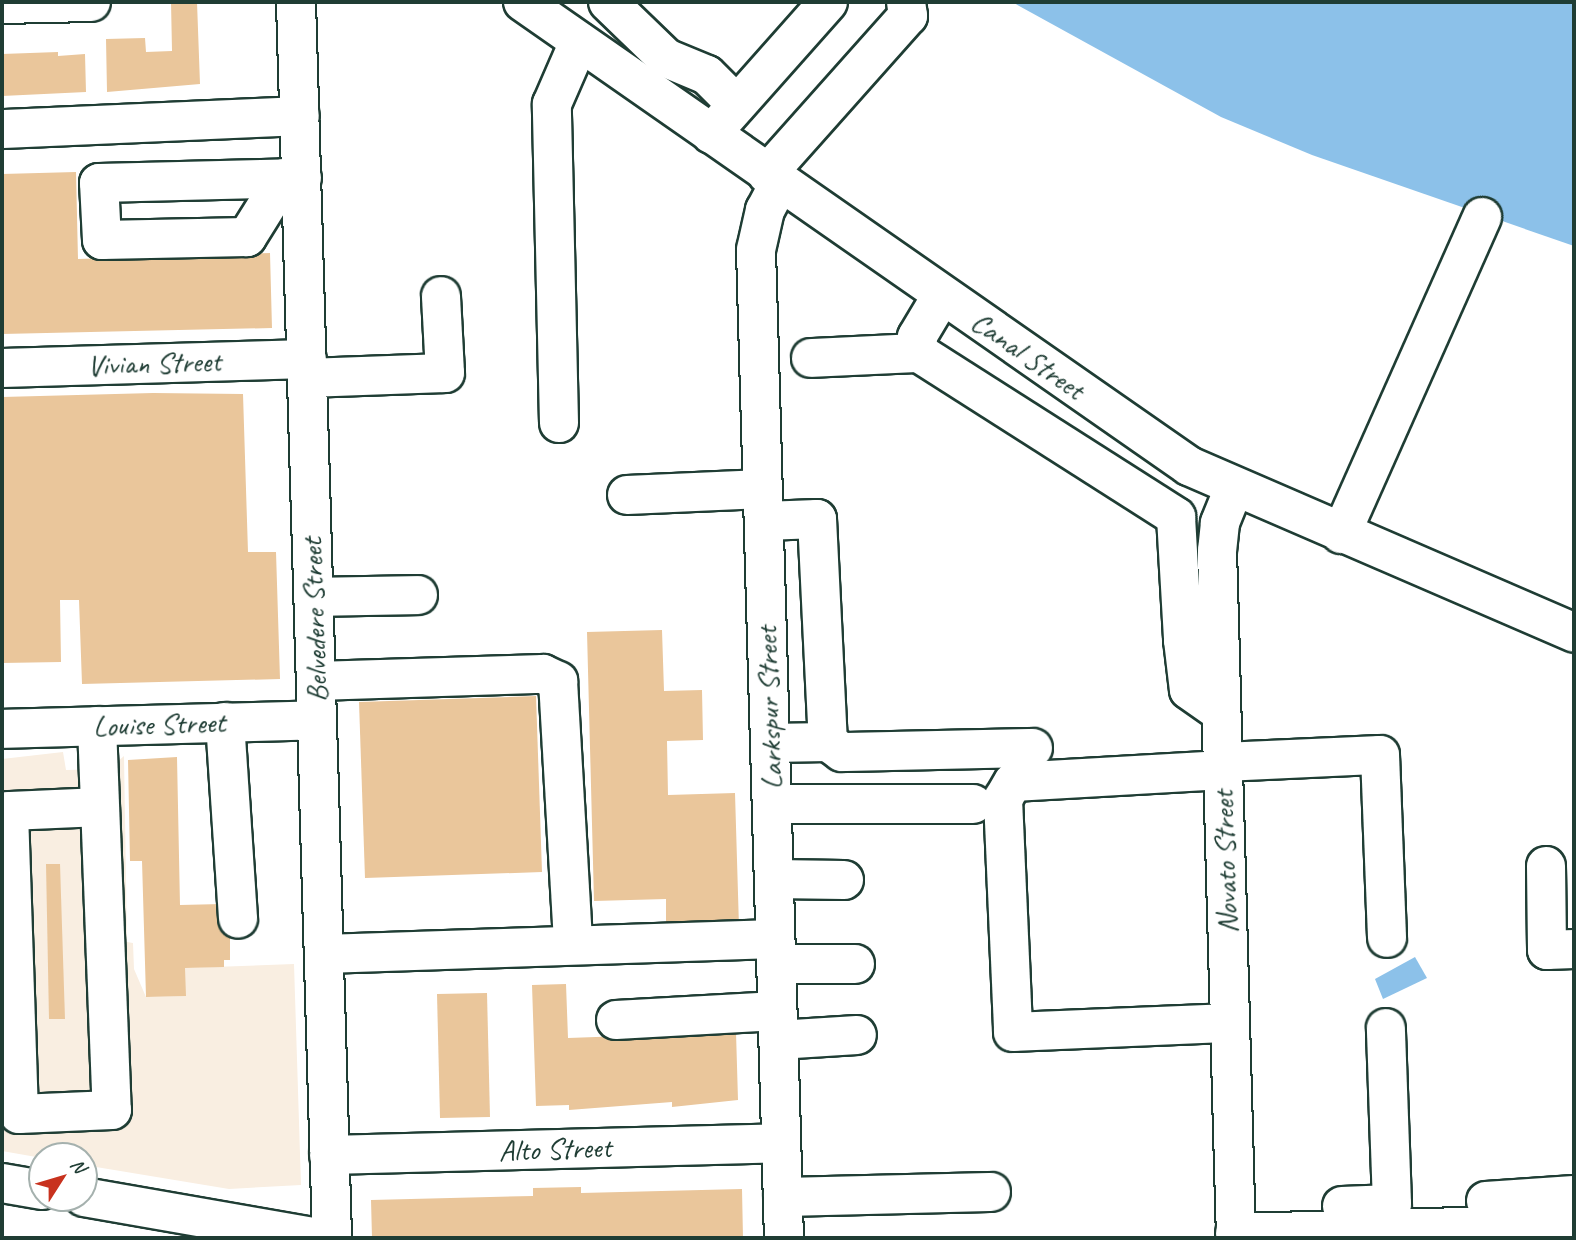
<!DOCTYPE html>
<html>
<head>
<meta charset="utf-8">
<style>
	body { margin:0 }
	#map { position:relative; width:1576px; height:1240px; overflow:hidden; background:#fff; font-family:Caveat,sans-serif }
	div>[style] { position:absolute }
	.built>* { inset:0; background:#f9eee1 }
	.water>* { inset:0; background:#8cc1e9 }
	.building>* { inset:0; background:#eac69b }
	.roads { filter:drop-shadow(2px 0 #1f3d34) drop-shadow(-2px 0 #1f3d34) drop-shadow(0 2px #1f3d34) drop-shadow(0 -2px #1f3d34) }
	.minor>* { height:38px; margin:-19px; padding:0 19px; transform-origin:19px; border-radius:19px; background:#fff }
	span { translate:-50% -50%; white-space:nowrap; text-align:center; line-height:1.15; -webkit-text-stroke:7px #fff; paint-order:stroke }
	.street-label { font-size:30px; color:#1f3d34 }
	.frame { position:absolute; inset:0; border:4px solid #1f3d34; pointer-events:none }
	.north { position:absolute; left:28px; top:1142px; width:70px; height:70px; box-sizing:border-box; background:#fff; border:2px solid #a5b1ae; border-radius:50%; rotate:53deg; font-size:19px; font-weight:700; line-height:28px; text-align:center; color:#1f3d34 }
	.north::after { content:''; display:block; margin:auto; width:24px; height:32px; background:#c8321e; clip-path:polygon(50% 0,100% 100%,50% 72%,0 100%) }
</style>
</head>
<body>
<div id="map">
	<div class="built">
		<i style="clip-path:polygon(63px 752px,66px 770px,109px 769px,124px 756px,127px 942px,133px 943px,134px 969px,146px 997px,185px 996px,185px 968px,294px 964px,301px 1185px,229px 1189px,84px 1165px,84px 1156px,42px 1158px,2px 1151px,2px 759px)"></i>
	</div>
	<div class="water">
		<i style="clip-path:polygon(1012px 2px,1574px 2px,1574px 246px,1312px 155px,1221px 117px)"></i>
		<i style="clip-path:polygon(1415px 957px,1427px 978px,1383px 999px,1375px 979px)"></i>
	</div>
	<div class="building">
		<i style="clip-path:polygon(171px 2px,197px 2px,200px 84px,107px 92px,106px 39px,145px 38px,146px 52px,172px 51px)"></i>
		<i style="clip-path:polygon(58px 52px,58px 56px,85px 54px,86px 92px,2px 96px,2px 54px)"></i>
		<i style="clip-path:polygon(76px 172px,78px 259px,270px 253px,272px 328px,2px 334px,2px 174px)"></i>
		<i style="clip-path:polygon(153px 393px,243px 394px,248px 552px,276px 552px,280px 679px,82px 684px,79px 600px,60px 600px,61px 662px,2px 663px,2px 397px)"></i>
		<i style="clip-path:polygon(662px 630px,664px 691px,702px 690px,703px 740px,667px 741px,668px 795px,735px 793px,739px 927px,666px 929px,666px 899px,594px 901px,587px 632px)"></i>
		<i style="clip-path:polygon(536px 696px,542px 872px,365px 878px,359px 702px)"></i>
		<i style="clip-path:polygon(177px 757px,180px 905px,222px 904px,230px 921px,230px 960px,224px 960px,224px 967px,185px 968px,186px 996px,146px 997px,142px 861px,130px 861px,128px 760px)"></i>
		<i style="clip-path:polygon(46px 864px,60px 864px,65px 1019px,49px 1019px)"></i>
		<i style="clip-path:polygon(566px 984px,568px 1038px,736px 1032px,738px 1100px,672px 1107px,672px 1102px,569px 1110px,569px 1105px,536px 1106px,532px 985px)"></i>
		<i style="clip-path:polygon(487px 993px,490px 1117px,440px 1118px,437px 994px)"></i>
		<i style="clip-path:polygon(581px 1187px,581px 1193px,742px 1189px,743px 1238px,372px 1238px,371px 1200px,533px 1196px,533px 1188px)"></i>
	</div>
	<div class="roads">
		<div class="minor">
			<i style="left:296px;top:2px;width:1237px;rotate:88.33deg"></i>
			<i style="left:523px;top:2px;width:812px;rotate:34.86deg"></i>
			<i style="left:1189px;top:466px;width:420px;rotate:23.4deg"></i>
			<i style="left:608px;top:2px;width:81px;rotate:44deg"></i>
			<i style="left:666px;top:58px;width:44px;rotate:22.5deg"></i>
			<i style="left:707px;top:75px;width:41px;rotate:45deg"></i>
			<i style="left:2px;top:4px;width:89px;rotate:-1.3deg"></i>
			<i style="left:2px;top:129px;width:298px;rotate:-2.5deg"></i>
			<i style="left:711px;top:134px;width:176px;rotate:-48.4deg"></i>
			<i style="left:767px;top:174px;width:212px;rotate:-48.3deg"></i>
			<i style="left:908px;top:16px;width:14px;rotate:-98deg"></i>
			<i style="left:284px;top:178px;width:70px;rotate:122.1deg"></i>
			<i style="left:247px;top:237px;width:145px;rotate:178.8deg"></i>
			<i style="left:102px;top:240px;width:57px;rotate:-93deg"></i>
			<i style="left:99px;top:183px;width:203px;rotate:-1.4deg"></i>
			<i style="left:780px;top:182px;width:32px;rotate:118deg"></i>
			<i style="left:765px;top:210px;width:41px;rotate:102.7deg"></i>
			<i style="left:756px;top:250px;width:988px;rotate:88.38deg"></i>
			<i style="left:942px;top:295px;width:49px;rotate:120.8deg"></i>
			<i style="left:917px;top:337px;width:16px;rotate:83deg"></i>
			<i style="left:919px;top:353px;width:305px;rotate:32.5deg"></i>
			<i style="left:1176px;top:517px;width:123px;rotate:86.7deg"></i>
			<i style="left:1183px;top:640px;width:50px;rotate:46.6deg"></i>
			<i style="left:811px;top:358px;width:108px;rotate:-2.7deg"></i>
			<i style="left:2px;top:368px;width:305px;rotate:-1.7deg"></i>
			<i style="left:307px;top:378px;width:138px;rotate:-2.1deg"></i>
			<i style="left:445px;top:373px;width:77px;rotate:-93deg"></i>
			<i style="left:559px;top:423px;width:319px;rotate:-91.3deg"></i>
			<i style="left:552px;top:104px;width:68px;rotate:-66.5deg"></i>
			<i style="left:1234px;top:488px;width:38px;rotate:112deg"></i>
			<i style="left:1220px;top:523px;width:27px;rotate:96deg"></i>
			<i style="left:1217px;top:550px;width:688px;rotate:88.42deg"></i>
			<i style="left:627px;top:495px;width:136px;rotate:-2.5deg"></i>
			<i style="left:764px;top:521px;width:53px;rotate:-2.2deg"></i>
			<i style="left:817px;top:519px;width:223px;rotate:87.2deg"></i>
			<i style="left:828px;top:742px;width:58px;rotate:179deg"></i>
			<i style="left:1341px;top:534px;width:347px;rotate:-66deg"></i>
			<i style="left:314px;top:597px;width:104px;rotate:-1.1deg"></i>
			<i style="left:1183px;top:640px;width:50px;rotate:83.2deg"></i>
			<i style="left:1189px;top:690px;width:37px;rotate:35deg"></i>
			<i style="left:316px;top:681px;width:227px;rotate:-1.8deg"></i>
			<i style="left:543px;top:674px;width:17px;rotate:25deg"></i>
			<i style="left:558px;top:681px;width:263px;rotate:86.7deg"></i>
			<i style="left:225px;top:722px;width:197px;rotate:86.2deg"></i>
			<i style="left:97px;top:726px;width:384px;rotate:87.8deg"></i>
			<i style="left:112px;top:1110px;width:93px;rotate:177.5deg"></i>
			<i style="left:19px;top:1114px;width:303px;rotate:-91.9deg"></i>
			<i style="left:9px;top:811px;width:90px;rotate:-2.5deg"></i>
			<i style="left:2px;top:729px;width:315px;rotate:-1.6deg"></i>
			<i style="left:828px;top:742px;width:17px;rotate:36deg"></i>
			<i style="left:842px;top:752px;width:191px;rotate:-1.2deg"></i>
			<i style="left:1223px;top:762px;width:157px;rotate:-2.6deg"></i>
			<i style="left:1380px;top:755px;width:183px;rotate:87.8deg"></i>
			<i style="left:1223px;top:770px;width:210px;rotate:176.7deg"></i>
			<i style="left:1013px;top:782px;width:20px;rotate:120deg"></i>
			<i style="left:1003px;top:799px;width:233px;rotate:87.5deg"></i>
			<i style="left:1013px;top:1032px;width:217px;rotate:-2.4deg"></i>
			<i style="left:772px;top:804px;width:201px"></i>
			<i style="left:1546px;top:866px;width:84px;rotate:89.3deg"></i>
			<i style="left:1547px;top:950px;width:27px;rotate:-2deg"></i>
			<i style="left:774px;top:879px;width:70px;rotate:0.8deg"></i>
			<i style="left:324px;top:954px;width:451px;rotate:-1.9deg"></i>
			<i style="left:776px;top:964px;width:79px"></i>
			<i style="left:616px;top:1020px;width:161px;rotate:-3.2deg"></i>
			<i style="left:778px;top:1040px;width:79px;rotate:-3.6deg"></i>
			<i style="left:329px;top:1155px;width:452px;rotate:-1.5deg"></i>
			<i style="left:2px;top:1183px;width:41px;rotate:9.9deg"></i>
			<i style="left:84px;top:1197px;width:238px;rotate:9.9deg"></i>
			<i style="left:783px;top:1197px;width:208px;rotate:-1.4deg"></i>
			<i style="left:1486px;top:1201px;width:88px;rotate:-3.9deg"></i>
			<i style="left:1342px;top:1206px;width:50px;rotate:-2.3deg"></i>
			<i style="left:1392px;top:1204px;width:176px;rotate:-92deg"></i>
			<i style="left:1235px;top:1233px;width:339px;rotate:-1.5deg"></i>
		</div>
	</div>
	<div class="street-label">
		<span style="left:1028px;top:355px;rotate:35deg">Canal Street</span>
		<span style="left:154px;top:363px;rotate:-2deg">Vivian Street</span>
		<span style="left:314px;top:620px;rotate:-92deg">Belvedere Street</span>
		<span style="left:769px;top:708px;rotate:-92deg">Larkspur Street</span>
		<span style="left:159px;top:724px;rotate:-2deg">Louise Street</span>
		<span style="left:1225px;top:862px;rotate:-92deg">Novato Street</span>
		<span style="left:555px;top:1149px;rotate:-2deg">Alto Street</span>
	</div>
	<div class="frame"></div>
	<div class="north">N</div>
</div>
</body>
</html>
